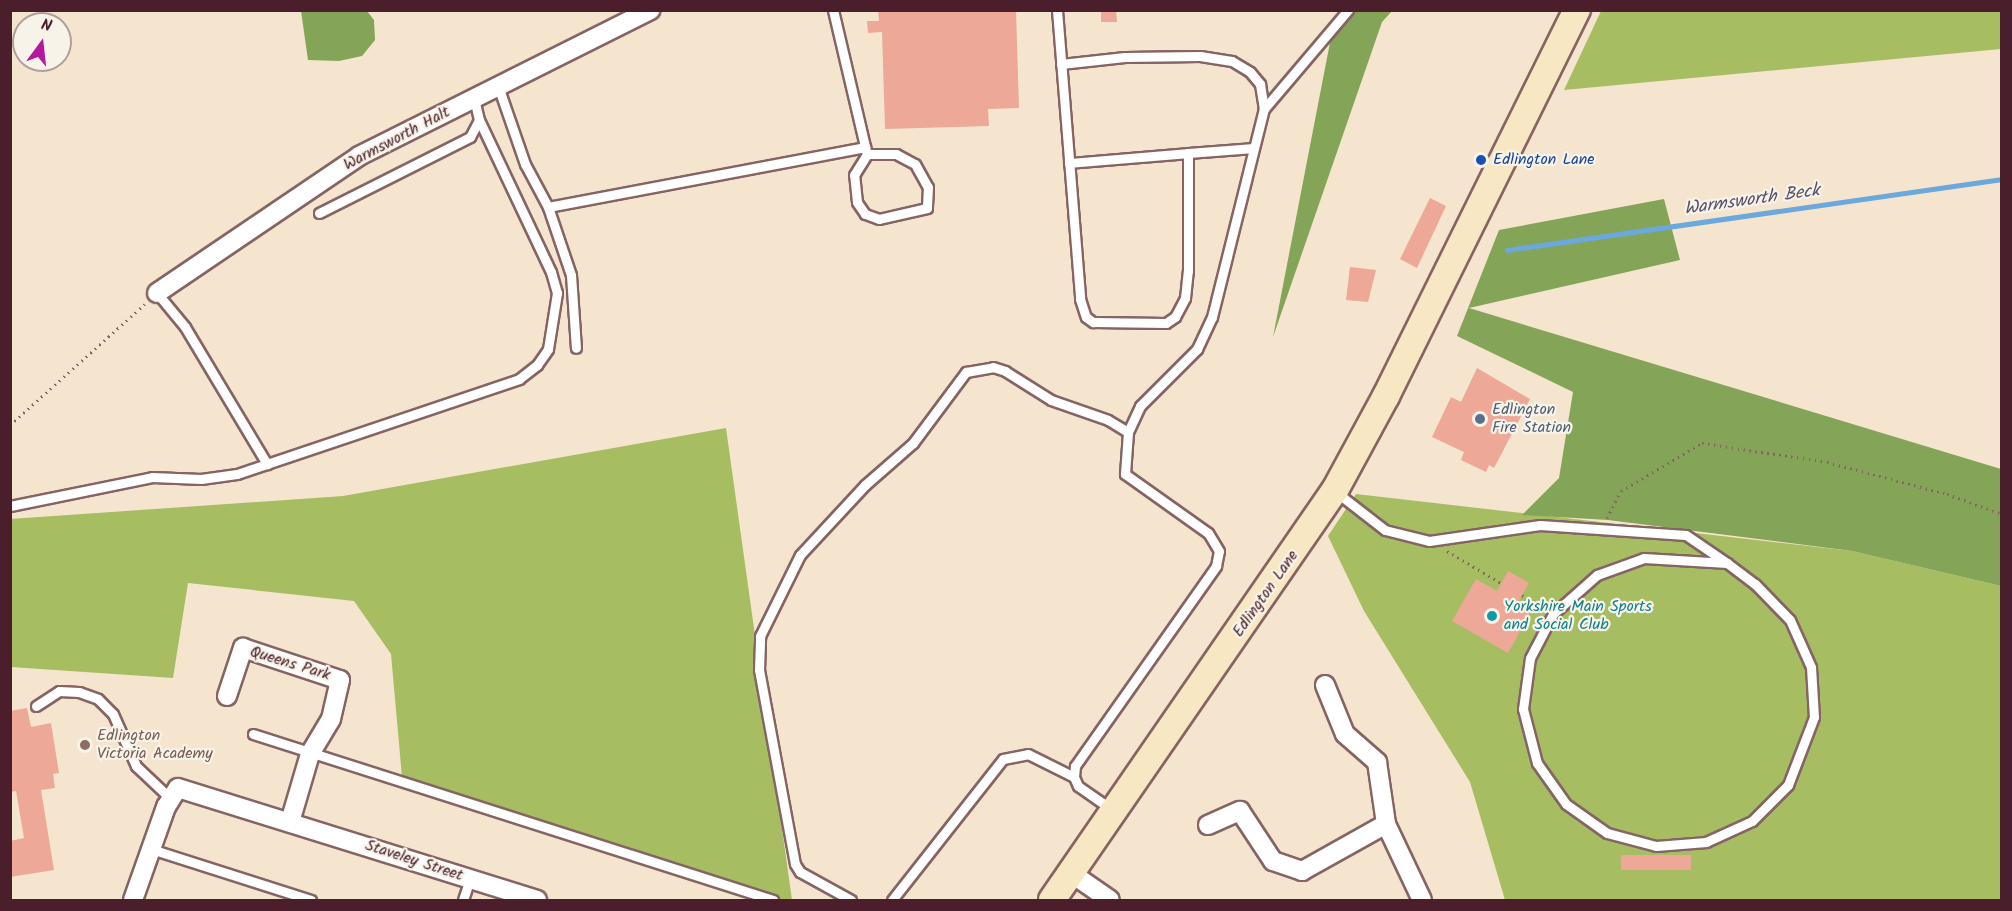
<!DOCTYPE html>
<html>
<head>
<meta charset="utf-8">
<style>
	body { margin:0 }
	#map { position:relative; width:2012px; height:911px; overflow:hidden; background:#f5e5ce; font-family:Kalam,sans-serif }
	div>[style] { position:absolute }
	.green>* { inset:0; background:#a6bd62 }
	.forest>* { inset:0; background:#84a458 }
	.stream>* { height:4.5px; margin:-2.25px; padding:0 2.25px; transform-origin:2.25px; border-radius:2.25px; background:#6ba8dc }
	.building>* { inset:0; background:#eda898 }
	.path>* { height:3px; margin-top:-1.5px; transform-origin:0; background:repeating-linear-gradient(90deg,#866464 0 1.5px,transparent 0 6px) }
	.roads { filter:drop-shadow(2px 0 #866464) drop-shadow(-2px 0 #866464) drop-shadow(0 2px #866464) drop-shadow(0 -2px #866464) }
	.service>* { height:9px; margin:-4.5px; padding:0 4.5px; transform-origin:4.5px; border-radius:4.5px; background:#fff }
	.minor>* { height:18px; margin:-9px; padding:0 9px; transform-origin:9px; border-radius:9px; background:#fff }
	.secondary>* { height:26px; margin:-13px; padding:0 13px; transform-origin:13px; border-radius:13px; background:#f7e8c3 }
	.dots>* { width:16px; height:16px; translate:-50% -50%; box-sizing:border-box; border:3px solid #f7f3e8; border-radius:50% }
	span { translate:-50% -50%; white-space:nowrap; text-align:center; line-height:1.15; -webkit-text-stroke:4.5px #f7f3e8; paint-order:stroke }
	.street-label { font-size:16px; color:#4a1f2b }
	.transit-label { font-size:16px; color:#164399 }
	.left { translate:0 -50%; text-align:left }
	.service-label { font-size:16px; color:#4e5e75 }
	.culture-label { font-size:16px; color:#0d838f }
	.education-label { font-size:16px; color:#785e54 }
	.water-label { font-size:18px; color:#564f69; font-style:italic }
	.frame { position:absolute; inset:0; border:12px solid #4a1f2b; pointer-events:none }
	.north { position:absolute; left:12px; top:12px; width:60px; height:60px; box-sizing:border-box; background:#f7f3e8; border:2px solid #b29e9c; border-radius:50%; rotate:15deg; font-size:16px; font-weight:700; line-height:24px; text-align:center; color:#4a1f2b }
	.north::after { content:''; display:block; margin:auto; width:21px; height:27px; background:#b5179e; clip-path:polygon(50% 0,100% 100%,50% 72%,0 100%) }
</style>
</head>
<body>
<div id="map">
	<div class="green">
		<i style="clip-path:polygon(1601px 11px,2001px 11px,2001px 49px,1564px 90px)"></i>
		<i style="clip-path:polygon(726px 428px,792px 900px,771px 900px,402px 777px,391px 654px,354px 601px,188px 583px,173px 678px,11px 667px,10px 519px,343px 496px)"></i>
		<i style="clip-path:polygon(1356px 494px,1852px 551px,2001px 586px,2001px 900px,1505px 900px,1470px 782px,1364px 611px,1328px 536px)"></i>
	</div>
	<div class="forest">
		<i style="clip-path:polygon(301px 11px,367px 11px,374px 20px,375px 40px,362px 56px,339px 61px,308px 60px)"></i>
		<i style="clip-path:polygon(1348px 11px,1392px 11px,1382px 22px,1273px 337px,1333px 27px)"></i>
		<i style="clip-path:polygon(1664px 199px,1680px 260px,1469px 308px,2001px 469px,2001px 586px,1852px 551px,1608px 520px,1522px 515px,1559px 478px,1573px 392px,1457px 336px,1499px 230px)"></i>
	</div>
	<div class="stream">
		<i style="left:1507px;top:250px;width:500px;rotate:-8.16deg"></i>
	</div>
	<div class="building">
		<i style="clip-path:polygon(878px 10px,1016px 10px,1019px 108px,988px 109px,989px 126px,885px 129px,882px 32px,868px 33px,867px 21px,879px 21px)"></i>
		<i style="clip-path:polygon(1101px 10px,1116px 10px,1117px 22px,1101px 22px)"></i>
		<i style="clip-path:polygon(1430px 198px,1446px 206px,1417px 268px,1400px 259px)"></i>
		<i style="clip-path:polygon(1350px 267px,1376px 270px,1368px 302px,1346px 300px)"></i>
		<i style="clip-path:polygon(1477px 368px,1530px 399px,1494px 468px,1489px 465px,1486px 472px,1461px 460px,1464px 452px,1432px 437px,1451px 397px,1461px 402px)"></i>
		<i style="clip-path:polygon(1508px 571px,1529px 583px,1518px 602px,1532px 610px,1508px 653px,1452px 621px,1476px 579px,1497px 591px)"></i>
		<i style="clip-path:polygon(27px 708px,31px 727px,51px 723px,59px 773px,53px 774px,55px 788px,41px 790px,54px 870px,10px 877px,10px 841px,24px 838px,16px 791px,10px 792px,10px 711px)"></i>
		<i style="clip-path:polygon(1621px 855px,1691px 855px,1691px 870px,1621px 870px)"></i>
	</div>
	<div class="path">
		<i style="left:10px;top:425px;width:181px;rotate:-41.9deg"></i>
		<i style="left:1607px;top:518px;width:30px;rotate:-63deg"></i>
		<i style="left:1621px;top:491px;width:94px;rotate:-30.7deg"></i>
		<i style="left:1702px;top:443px;width:126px;rotate:8.6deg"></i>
		<i style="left:1827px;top:462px;width:124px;rotate:14.9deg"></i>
		<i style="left:1947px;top:494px;width:59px;rotate:20deg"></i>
		<i style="left:1447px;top:551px;width:63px;rotate:30.7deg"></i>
		<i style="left:1522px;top:595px;width:26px;rotate:31deg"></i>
	</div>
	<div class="roads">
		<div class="service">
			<i style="left:833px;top:10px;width:145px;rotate:76.8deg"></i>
			<i style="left:1057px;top:10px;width:290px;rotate:85.4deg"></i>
			<i style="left:1080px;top:299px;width:19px;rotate:72deg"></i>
			<i style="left:1086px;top:317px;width:9px;rotate:36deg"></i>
			<i style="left:1093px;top:322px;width:73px;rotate:0.8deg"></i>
			<i style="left:1166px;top:323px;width:11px;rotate:-34deg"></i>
			<i style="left:1175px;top:317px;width:21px;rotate:-62deg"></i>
			<i style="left:1185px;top:298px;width:27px;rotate:-84deg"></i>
			<i style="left:1188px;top:271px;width:118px;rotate:-90deg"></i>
			<i style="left:1188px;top:153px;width:66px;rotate:-4.3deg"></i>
			<i style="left:1061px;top:64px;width:64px;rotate:-6.2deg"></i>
			<i style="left:1125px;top:57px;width:75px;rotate:-0.8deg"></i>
			<i style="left:1200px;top:56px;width:32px;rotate:9deg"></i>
			<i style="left:1232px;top:61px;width:21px;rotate:31deg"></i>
			<i style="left:1250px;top:72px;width:16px;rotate:50deg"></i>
			<i style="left:1260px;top:84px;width:25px;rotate:81deg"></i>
			<i style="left:498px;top:86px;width:83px;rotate:70.9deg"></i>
			<i style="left:525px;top:164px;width:49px;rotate:61.9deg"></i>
			<i style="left:548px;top:207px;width:323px;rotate:-10.7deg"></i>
			<i style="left:867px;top:154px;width:29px"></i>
			<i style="left:896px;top:154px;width:21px;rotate:28deg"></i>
			<i style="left:915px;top:164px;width:26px;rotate:61deg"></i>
			<i style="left:928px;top:187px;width:21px;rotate:93deg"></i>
			<i style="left:927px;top:208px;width:49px;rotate:167.1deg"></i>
			<i style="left:879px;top:219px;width:15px;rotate:-160deg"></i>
			<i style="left:865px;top:214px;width:14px;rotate:-124deg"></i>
			<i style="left:857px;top:202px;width:27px;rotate:-96deg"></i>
			<i style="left:854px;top:175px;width:25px;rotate:-58deg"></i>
			<i style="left:1069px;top:163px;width:119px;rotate:-4.8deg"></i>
			<i style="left:548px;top:207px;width:72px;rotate:71.3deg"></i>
			<i style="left:571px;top:275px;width:73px;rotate:86.1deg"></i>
			<i style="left:319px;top:213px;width:169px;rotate:-26.7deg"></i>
			<i style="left:470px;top:137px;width:19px;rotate:-62deg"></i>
			<i style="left:479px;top:120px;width:23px;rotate:-103deg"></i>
			<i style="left:157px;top:293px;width:44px;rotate:50.5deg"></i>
			<i style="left:185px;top:327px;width:160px;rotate:59.1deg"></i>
			<i style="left:1336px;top:492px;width:62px;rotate:37.8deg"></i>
			<i style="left:1385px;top:530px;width:45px;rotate:14deg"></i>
			<i style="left:1429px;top:541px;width:112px;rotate:-8.2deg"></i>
			<i style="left:1540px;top:525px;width:146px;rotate:3.9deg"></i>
			<i style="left:1686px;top:535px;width:50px;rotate:34.3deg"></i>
			<i style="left:1727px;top:563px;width:35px;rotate:37deg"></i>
			<i style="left:1755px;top:584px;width:50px;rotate:45.8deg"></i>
			<i style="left:1790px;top:620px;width:51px;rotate:65.9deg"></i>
			<i style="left:1811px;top:667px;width:50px;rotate:86.6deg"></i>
			<i style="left:1814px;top:717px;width:73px;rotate:110.9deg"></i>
			<i style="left:1788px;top:785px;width:51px;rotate:135deg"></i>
			<i style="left:1752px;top:821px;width:51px;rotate:155.5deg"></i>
			<i style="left:1706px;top:842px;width:50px;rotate:175.4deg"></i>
			<i style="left:1656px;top:846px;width:51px;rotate:-165.1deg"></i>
			<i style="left:1607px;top:833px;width:50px;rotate:-144.7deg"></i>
			<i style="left:1566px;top:804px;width:50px;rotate:-125.3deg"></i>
			<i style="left:1537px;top:763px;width:56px;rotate:-104.5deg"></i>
			<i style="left:1523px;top:709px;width:51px;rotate:-82.2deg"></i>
			<i style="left:1530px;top:658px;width:50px;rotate:-62.4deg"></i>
			<i style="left:1553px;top:614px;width:59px;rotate:-41.6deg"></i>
			<i style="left:1597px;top:575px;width:50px;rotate:-19.9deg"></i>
			<i style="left:1644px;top:558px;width:83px;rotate:3.4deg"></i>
			<i style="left:10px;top:506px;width:145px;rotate:-11.5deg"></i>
			<i style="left:152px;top:477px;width:49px;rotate:2.3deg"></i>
			<i style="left:201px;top:479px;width:36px;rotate:-8deg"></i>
			<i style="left:237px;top:474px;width:298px;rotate:-18.6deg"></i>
			<i style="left:519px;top:379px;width:23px;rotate:-38deg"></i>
			<i style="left:537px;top:365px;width:19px;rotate:-55deg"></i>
			<i style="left:548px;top:349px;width:57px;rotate:-80.9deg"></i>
			<i style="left:557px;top:293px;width:22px;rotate:-106deg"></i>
			<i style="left:551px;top:272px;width:168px;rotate:-115.3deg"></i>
			<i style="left:36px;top:706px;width:27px;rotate:-33deg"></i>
			<i style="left:59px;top:691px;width:20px;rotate:3deg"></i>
			<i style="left:79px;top:692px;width:20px;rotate:20deg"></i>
			<i style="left:98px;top:699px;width:21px;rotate:45deg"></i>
			<i style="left:113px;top:714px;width:57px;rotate:66.1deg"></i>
			<i style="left:136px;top:766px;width:47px;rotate:43.3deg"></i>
			<i style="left:253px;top:734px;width:546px;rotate:17.7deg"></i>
			<i style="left:1111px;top:809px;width:40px;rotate:-145.1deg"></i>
			<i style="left:1078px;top:786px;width:10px;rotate:-114deg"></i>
			<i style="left:1074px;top:777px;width:11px;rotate:-85deg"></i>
			<i style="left:1075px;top:766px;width:245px;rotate:-54.8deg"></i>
			<i style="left:1216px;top:566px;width:15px;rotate:-79deg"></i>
			<i style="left:1219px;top:551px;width:21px;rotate:-121deg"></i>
			<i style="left:1208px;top:533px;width:102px;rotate:-144.6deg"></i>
			<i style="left:1125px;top:474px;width:42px;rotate:-85.9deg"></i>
			<i style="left:1128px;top:432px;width:29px;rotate:-65deg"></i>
			<i style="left:1140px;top:406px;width:81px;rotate:-45deg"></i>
			<i style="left:1197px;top:349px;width:35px;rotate:-65deg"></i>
			<i style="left:1212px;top:317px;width:214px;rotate:-76deg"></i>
			<i style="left:1264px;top:109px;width:130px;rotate:-49.7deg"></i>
			<i style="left:151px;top:849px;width:168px;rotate:17.7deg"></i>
			<i style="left:463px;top:900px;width:22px;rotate:-72deg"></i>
			<i style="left:851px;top:900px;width:58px;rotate:-151.2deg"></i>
			<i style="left:800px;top:872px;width:9px;rotate:-122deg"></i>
			<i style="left:795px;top:864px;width:197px;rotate:-100.5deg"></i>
			<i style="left:759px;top:670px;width:34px;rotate:-88deg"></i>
			<i style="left:760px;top:636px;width:90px;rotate:-63.7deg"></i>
			<i style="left:800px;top:555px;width:96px;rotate:-47.1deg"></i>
			<i style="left:865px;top:485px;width:64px;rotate:-41.2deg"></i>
			<i style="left:913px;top:443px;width:89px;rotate:-53.3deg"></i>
			<i style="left:966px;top:372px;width:27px;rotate:-10deg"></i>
			<i style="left:993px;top:367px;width:13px;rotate:18deg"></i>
			<i style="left:1005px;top:371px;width:54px;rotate:32.2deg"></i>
			<i style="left:1051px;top:400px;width:60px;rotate:19.3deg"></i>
			<i style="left:1108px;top:420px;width:23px;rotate:31deg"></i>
			<i style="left:892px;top:900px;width:179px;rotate:-51.8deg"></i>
			<i style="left:1003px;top:759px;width:25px;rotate:-11deg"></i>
			<i style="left:1028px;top:754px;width:51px;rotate:26.6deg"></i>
		</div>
		<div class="minor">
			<i style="left:157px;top:293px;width:244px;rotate:-34.1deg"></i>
			<i style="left:359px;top:156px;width:326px;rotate:-26.6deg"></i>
			<i style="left:1325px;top:685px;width:53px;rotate:67.8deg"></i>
			<i style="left:1345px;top:734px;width:43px;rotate:41.2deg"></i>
			<i style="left:1377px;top:762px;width:63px;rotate:81.7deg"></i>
			<i style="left:1386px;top:824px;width:84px;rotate:64.7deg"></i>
			<i style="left:227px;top:696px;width:51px;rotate:-71.6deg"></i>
			<i style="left:243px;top:648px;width:102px;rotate:18.3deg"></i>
			<i style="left:340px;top:680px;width:40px;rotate:103deg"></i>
			<i style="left:331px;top:719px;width:41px;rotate:121deg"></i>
			<i style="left:310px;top:754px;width:71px;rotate:106.4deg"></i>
			<i style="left:1208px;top:825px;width:35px;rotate:-24deg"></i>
			<i style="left:1240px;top:811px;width:60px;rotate:56.6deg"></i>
			<i style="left:1273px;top:861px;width:31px;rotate:19deg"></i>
			<i style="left:1302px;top:871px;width:96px;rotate:-29.2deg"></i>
			<i style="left:1071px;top:873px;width:47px;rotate:34.7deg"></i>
			<i style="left:133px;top:900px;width:99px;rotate:-70.5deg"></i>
			<i style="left:166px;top:807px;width:22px;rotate:-58deg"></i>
			<i style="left:178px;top:788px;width:376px;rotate:17.3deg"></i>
		</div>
		<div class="secondary">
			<i style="left:1052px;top:900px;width:498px;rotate:-55.4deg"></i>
			<i style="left:1335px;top:490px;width:107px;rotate:-61.5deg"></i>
			<i style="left:1386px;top:396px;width:431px;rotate:-63.7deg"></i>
		</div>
	</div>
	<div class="dots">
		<i style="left:1481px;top:160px;background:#1a4fb4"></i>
		<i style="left:1480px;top:419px;background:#5c6f8a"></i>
		<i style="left:1492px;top:616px;background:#0f9aa8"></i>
		<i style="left:85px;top:745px;background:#8d6e63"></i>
	</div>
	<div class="street-label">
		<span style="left:397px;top:139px;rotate:-28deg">Warmsworth Halt</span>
		<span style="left:1266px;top:594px;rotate:-55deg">Edlington Lane</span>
		<span style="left:290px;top:664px;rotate:17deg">Queens Park</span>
		<span style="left:414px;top:861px;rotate:18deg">Staveley Street</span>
	</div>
	<div class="transit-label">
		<span class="left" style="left:1493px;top:160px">Edlington Lane</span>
	</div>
	<div class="service-label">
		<span class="left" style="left:1492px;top:419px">Edlington<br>Fire Station</span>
	</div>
	<div class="culture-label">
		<span class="left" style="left:1504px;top:616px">Yorkshire Main Sports<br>and Social Club</span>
	</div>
	<div class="education-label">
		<span class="left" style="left:97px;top:745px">Edlington<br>Victoria Academy</span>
	</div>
	<div class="water-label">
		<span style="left:1752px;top:201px;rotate:-8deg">Warmsworth Beck</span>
	</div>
	<div class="frame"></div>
	<div class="north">N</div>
</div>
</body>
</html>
